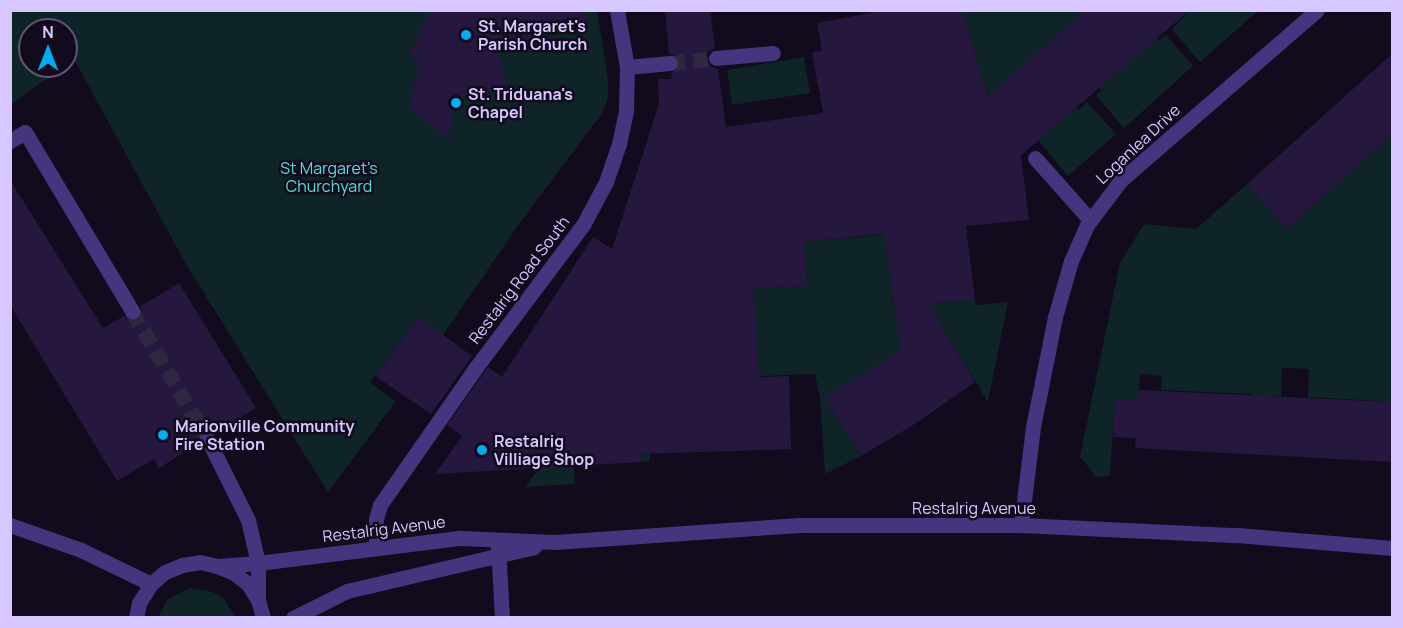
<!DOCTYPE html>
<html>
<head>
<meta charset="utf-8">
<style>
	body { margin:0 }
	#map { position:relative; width:1403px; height:628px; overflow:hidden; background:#110b1d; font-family:Manrope,sans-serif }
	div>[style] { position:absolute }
	.green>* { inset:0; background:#0e2427 }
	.building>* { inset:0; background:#26173f }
	.minor-tunnel>* { height:15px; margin-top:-7.5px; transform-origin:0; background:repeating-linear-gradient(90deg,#2f273f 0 15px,transparent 0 23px) }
	.minor>* { height:15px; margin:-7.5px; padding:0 7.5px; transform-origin:7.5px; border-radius:7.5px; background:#45347e }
	.dots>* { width:16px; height:16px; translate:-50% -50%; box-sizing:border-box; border:3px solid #110b1d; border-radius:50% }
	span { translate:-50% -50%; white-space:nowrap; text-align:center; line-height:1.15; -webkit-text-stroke:5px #110b1d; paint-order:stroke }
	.poi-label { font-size:16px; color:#d8c7ff; font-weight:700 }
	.left { translate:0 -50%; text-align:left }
	.street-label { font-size:16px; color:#d8c7ff }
	.park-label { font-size:16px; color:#51e1d8 }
	.frame { position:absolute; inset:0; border:12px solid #d8c7ff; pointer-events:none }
	.north { position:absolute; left:18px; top:18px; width:60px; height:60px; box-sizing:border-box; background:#110b1d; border:2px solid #615677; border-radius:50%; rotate:0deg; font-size:16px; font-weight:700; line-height:24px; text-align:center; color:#d8c7ff }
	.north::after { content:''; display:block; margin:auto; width:21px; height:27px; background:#00adf2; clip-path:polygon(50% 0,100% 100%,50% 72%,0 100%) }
</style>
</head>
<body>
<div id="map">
	<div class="green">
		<i style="clip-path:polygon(10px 11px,597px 11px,608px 79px,608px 98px,602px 113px,524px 217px,443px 335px,419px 317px,370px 382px,395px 402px,328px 492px,186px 264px,75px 61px,66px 66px,66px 30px,30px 30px,30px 66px,65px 66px,11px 104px)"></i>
		<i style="clip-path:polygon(962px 11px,1093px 11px,1075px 107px,1078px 110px,1087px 102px,1116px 134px,1068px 176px,1037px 139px,993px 112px)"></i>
		<i style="clip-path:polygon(1189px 11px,1258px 11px,1200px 62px,1172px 29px)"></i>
		<i style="clip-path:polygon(1166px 35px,1193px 66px,1124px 128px,1096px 95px,1102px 90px,1099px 88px,1156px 38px,1159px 40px)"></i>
		<i style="clip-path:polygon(804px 57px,810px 93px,732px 105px,727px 70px)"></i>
		<i style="clip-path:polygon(1392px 135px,1392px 432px,1390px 459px,1376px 458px,1379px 401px,1308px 397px,1309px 369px,1282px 368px,1281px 396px,1265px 396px,1263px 448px,1249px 447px,1252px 394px,1161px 390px,1162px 376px,1140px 374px,1138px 399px,1115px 399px,1110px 476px,1096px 477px,1080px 456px,1120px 263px,1144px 224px,1196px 229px,1247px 184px,1287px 229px)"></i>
		<i style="clip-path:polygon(966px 227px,967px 232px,908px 239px,912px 275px,890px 278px,894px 308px,975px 299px,976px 305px,1008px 302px,988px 402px,949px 338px,935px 346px,929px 335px,899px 353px,905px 364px,875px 381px,868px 371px,840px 388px,846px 399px,832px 408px,861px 456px,825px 474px,820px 399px,815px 374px,654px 380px,645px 388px,650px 461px,642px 462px,638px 403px,621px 404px,620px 390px,586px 393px,586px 406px,569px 408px,575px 484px,525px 487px,556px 446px,562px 402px,544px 390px,560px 368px,572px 374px,592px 377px,607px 373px,621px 362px,630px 348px,633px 331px,631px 320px,755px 311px,754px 289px,807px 286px,804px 242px)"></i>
		<i style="clip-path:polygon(189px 588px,213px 592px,224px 599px,235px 617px,158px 617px,167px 600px)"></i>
	</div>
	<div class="building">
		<i style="clip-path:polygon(430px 10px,585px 10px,587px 20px,496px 48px,508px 87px,456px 99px,448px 140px,415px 112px,409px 113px,419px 61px,409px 56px)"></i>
		<i style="clip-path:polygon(665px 10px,710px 10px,715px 48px,707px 53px,706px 59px,711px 67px,718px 68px,726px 127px,823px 113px,812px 52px,822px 51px,817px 23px,886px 10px,962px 10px,988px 96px,1086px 10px,1190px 10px,1021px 155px,1029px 220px,966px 226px,975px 299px,929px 304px,975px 382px,915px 424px,861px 456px,825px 397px,900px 351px,884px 234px,804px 242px,807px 286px,754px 289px,759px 377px,789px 376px,791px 449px,641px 454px,642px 462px,435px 474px,462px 436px,447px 425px,488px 367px,502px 377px,593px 237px,612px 249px,659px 104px,658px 79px,672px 79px,671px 73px,679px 67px,678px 57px,669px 53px)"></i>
		<i style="clip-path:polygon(1392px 54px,1392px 135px,1287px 229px,1247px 184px)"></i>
		<i style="clip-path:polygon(10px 180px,103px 328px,124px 316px,128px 320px,136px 320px,141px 315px,141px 306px,179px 283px,256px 408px,215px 433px,208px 428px,202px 430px,197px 437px,199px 443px,159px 468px,154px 459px,117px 481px,10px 305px)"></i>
		<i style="clip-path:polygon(419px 317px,472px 356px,431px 414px,375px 376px)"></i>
		<i style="clip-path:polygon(1138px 390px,1392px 402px,1392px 462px,1135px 448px,1136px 438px,1113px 437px,1115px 399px,1138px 399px)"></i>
	</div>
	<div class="minor-tunnel">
		<i style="left:670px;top:63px;width:46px;rotate:-6.2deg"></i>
		<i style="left:132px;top:311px;width:147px;rotate:59.4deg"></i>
	</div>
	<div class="minor">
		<i style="left:716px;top:58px;width:57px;rotate:-5deg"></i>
		<i style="left:627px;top:67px;width:43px;rotate:-5.3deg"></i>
		<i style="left:10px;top:141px;width:17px;rotate:-31deg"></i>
		<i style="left:25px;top:132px;width:209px;rotate:59.1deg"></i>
		<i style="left:1035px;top:158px;width:83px;rotate:48.4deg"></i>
		<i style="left:207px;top:438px;width:92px;rotate:63.4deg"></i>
		<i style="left:248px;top:520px;width:44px;rotate:76.9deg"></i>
		<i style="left:258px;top:563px;width:37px;rotate:90deg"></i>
		<i style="left:10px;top:525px;width:75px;rotate:19.4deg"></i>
		<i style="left:81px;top:550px;width:78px;rotate:25.9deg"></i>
		<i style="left:1021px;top:525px;width:99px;rotate:-83deg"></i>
		<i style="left:1033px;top:427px;width:112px;rotate:-78.7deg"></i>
		<i style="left:1055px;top:317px;width:58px;rotate:-74.1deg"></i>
		<i style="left:1071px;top:261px;width:39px;rotate:-66deg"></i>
		<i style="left:1087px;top:225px;width:56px;rotate:-52.9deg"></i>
		<i style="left:1121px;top:180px;width:259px;rotate:-40.9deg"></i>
		<i style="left:498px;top:546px;width:72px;rotate:86.8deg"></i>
		<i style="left:376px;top:547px;width:28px;rotate:-90deg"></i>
		<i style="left:376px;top:519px;width:15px;rotate:-74deg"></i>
		<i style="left:380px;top:505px;width:169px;rotate:-55.1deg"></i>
		<i style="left:477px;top:366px;width:176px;rotate:-53.1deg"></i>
		<i style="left:583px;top:225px;width:49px;rotate:-61.9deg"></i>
		<i style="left:606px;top:182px;width:40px;rotate:-71.1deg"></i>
		<i style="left:619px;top:144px;width:35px;rotate:-78deg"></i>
		<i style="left:626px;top:110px;width:43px;rotate:-88.7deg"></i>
		<i style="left:627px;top:67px;width:58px;rotate:-100deg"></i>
		<i style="left:217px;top:566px;width:41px;rotate:-4.2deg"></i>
		<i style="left:258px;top:563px;width:204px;rotate:-7.1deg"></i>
		<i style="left:460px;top:538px;width:95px;rotate:2.4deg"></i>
		<i style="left:555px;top:542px;width:245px;rotate:-4deg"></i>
		<i style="left:799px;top:525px;width:222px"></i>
		<i style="left:1021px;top:525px;width:216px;rotate:2.7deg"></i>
		<i style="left:1237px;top:535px;width:156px;rotate:4.8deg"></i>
		<i style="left:136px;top:618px;width:15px;rotate:-79deg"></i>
		<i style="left:139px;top:603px;width:22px;rotate:-58deg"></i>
		<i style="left:151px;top:584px;width:18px;rotate:-41deg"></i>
		<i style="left:165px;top:572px;width:18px;rotate:-22deg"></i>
		<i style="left:182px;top:565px;width:18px;rotate:-9deg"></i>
		<i style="left:200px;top:562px;width:17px;rotate:13deg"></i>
		<i style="left:217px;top:566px;width:18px;rotate:22deg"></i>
		<i style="left:234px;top:573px;width:18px;rotate:38deg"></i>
		<i style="left:248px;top:584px;width:19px;rotate:58deg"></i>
		<i style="left:258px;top:600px;width:19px;rotate:74deg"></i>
		<i style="left:293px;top:618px;width:60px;rotate:-26.6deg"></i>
		<i style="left:347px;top:591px;width:192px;rotate:-13.2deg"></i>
	</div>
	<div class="dots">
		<i style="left:466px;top:35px;background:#00adf2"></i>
		<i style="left:456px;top:103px;background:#00adf2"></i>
		<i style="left:163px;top:435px;background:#00adf2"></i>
		<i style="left:482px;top:450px;background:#00adf2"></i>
	</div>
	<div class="poi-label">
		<span class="left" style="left:478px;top:35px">St. Margaret's<br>Parish Church</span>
		<span class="left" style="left:468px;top:103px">St. Triduana's<br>Chapel</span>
		<span class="left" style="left:175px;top:435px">Marionville Community<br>Fire Station</span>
		<span class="left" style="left:494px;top:450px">Restalrig<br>Villiage Shop</span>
	</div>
	<div class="street-label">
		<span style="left:1138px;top:144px;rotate:-43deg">Loganlea Drive</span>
		<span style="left:519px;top:280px;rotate:-53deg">Restalrig Road South</span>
		<span style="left:974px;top:508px">Restalrig Avenue</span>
		<span style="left:384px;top:529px;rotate:-7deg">Restalrig Avenue</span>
	</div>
	<div class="park-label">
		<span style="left:329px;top:177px">St Margaret's<br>Churchyard</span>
	</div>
	<div class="frame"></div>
	<div class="north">N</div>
</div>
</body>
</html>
